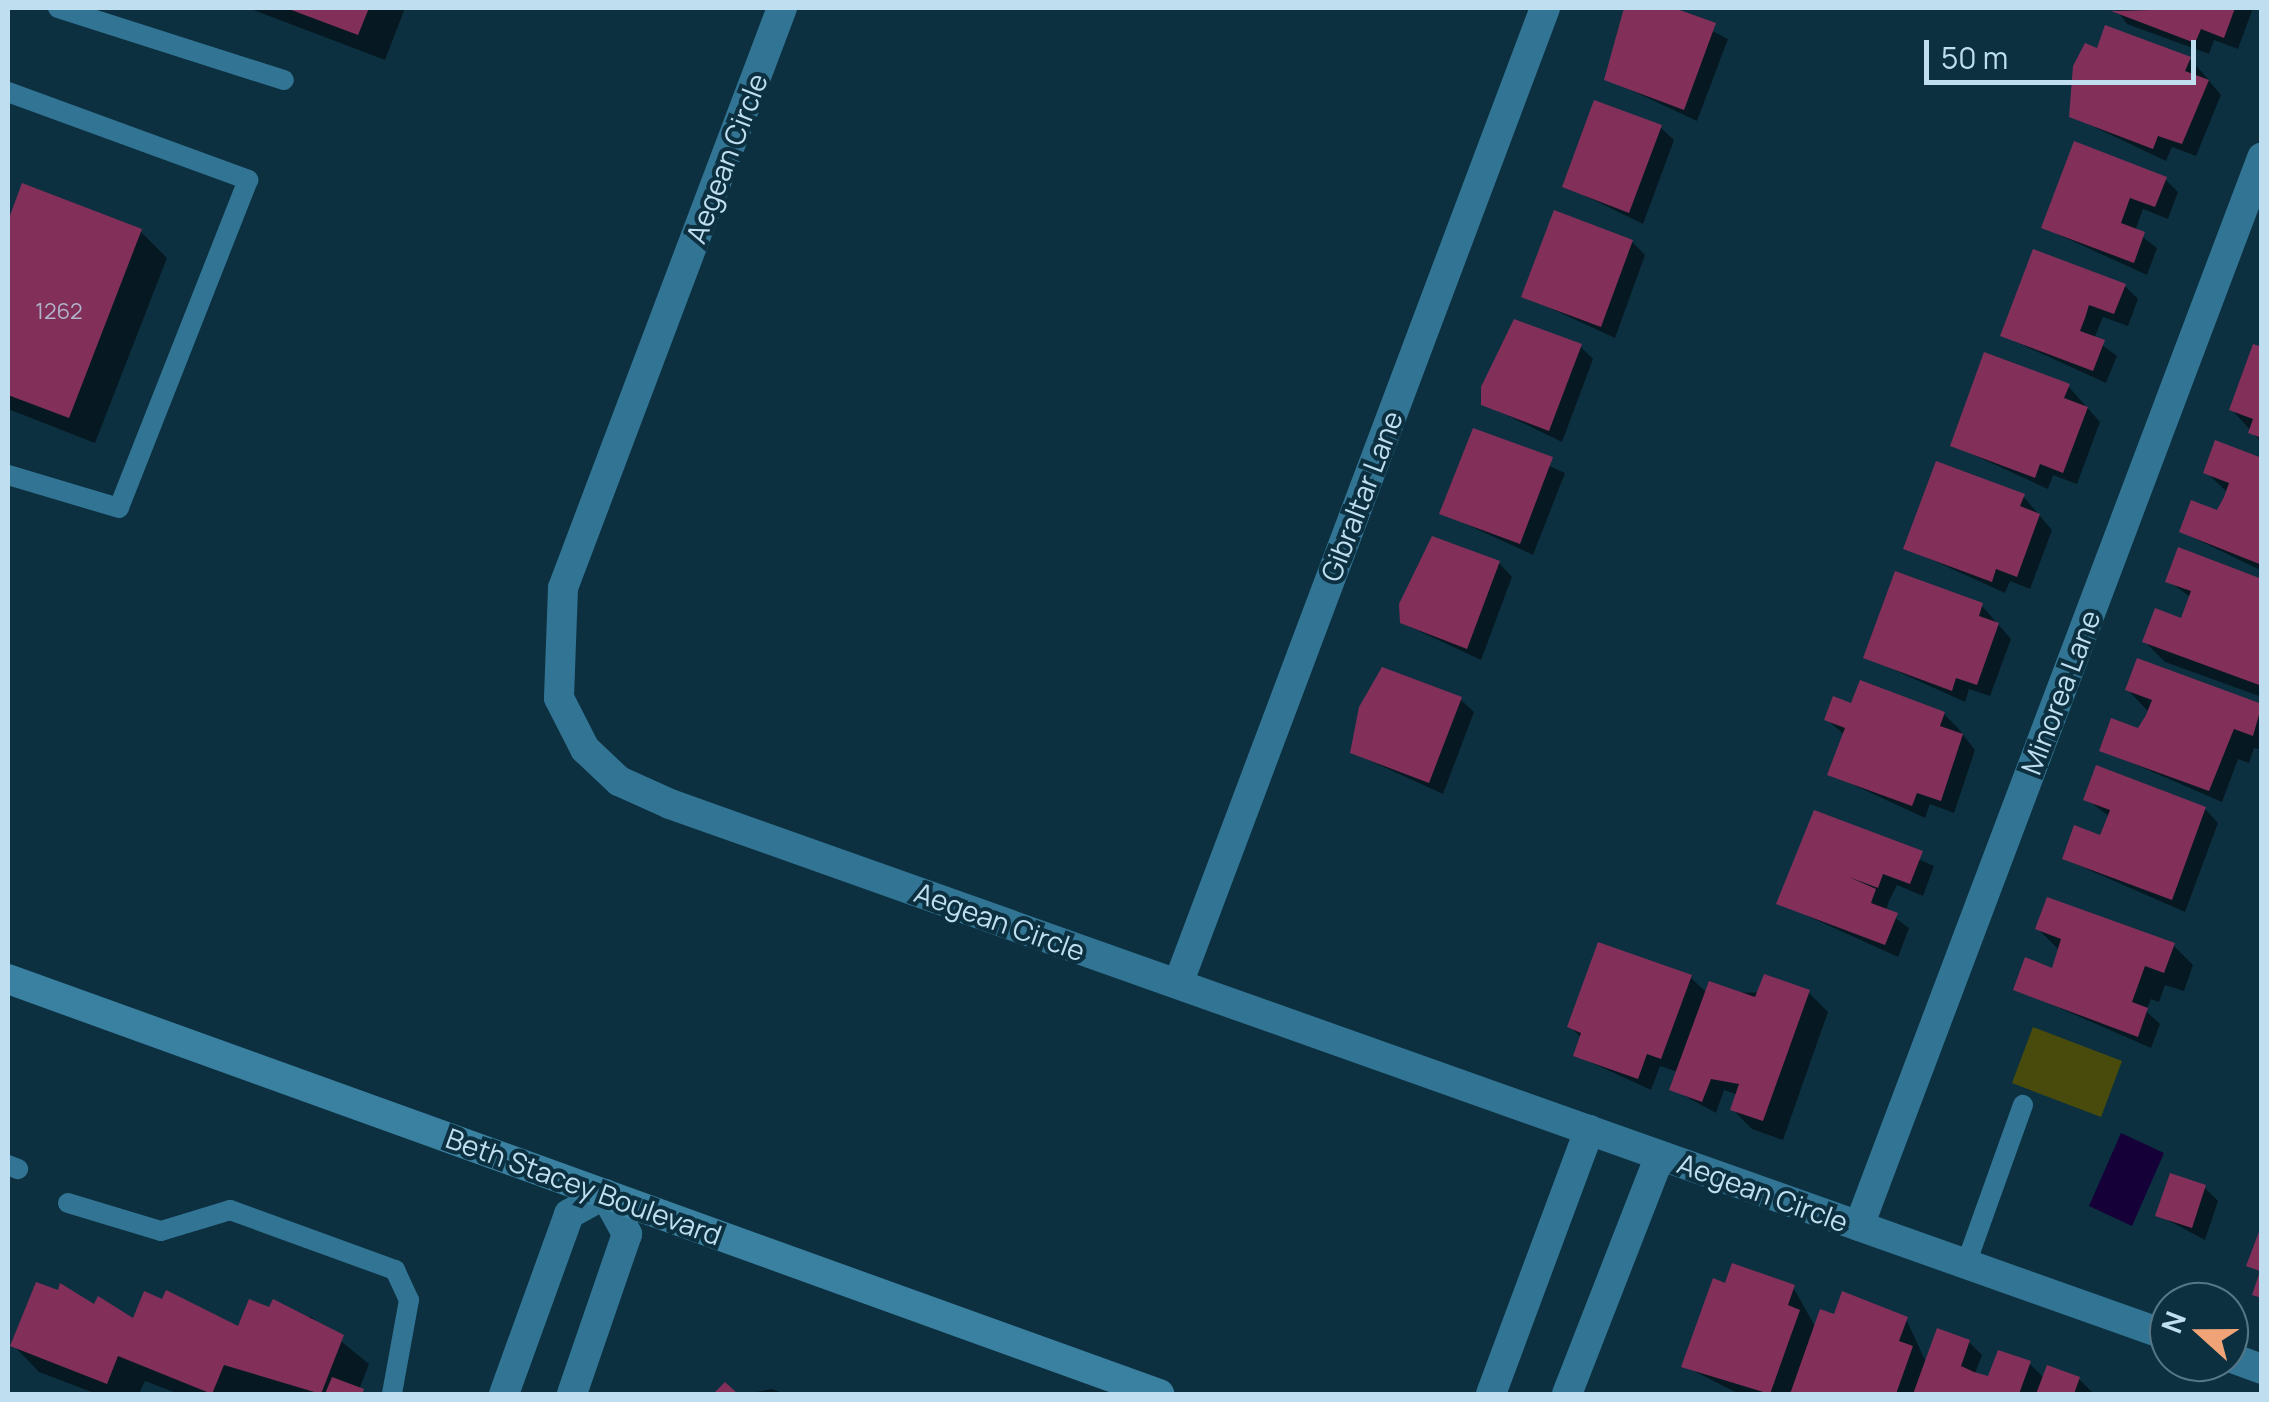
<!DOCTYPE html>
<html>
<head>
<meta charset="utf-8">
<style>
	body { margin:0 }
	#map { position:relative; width:2269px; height:1402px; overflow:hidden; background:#0c3040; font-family:Manrope,sans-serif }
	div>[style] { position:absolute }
	.green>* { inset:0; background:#494b0d }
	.water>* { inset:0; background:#150138 }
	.shadow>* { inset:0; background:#0007 }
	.building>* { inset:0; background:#82305a }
	.lane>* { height:20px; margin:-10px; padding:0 10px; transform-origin:10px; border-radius:10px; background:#327493 }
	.street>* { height:30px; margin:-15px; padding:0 15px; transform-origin:15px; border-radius:15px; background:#327493 }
	.secondary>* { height:30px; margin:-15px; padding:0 15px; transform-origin:15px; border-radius:15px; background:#3a80a0 }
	span { translate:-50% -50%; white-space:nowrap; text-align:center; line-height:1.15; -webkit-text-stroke:8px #0c3040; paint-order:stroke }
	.number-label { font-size:22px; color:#b0b3ca }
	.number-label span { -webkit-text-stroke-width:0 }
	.street-label { font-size:28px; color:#bfdff0 }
	.frame { position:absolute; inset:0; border:10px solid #bfdff0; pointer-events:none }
	.north { position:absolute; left:2149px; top:1282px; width:100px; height:100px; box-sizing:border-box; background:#0c3040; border:2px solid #547686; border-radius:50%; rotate:291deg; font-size:28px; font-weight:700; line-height:40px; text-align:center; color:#bfdff0 }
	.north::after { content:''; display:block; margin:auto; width:35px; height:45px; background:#efa376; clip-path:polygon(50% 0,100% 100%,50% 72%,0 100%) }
	.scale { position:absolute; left:1924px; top:40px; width:272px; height:45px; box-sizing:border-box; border:5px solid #bfdff0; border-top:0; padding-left:12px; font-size:30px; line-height:35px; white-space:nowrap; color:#bfdff0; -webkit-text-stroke:8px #0c3040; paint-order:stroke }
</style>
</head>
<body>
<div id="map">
	<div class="green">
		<i style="clip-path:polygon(2033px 1027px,2122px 1061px,2101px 1117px,2012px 1083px)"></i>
	</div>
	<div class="water">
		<i style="clip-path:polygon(2121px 1133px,2164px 1153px,2132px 1226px,2089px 1206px)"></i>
	</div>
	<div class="shadow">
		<i style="clip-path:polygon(248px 8px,405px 8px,385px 60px)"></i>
		<i style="clip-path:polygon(1634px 8px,1667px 8px,1728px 39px,1697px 121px,1607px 79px)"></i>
		<i style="clip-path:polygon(2115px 8px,2253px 8px,2238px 49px,2214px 40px,2209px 54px,2127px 24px)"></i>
		<i style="clip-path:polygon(2099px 51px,2189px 59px,2202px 72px,2221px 95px,2196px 156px,2172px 147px,2166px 161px,2071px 116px)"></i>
		<i style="clip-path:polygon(1660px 127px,1674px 140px,1643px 224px,1565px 186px)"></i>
		<i style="clip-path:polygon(2165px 179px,2178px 192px,2168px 219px,2143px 209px,2135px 231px,2157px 248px,2147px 275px,2044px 228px)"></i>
		<i style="clip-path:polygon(24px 186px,140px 231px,167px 258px,95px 443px,8px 409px,8px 228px)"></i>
		<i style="clip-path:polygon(1632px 242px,1645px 255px,1615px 338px,1524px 296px)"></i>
		<i style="clip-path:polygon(2125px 286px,2138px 299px,2128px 326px,2103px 317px,2094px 339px,2117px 356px,2106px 383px,2003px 336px)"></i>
		<i style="clip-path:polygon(1580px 346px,1593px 359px,1562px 442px,1484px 404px)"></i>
		<i style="clip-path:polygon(2262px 350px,2262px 443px,2232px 410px)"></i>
		<i style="clip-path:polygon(2068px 386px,2100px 422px,2077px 484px,2053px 475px,2048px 489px,1952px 445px)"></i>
		<i style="clip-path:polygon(1473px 431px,1565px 473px,1533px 555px,1442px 513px)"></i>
		<i style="clip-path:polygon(2262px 461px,2262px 571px,2182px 532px,2219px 514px,2228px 493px,2206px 472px)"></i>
		<i style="clip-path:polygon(2023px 496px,2052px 530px,2030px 589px,2010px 581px,2005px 593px,1906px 548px)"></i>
		<i style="clip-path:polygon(1499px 563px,1512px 577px,1481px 660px,1402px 623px)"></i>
		<i style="clip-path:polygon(2168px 581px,2262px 581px,2262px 697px,2165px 662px,2145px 642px,2183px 621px,2192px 598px)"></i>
		<i style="clip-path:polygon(1982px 606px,2011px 639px,1990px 696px,1969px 689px,1965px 702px,1866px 657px)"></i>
		<i style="clip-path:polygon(2138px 661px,2262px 707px,2262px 750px,2254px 748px,2249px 763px,2238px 759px,2222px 802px,2102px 750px,2139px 731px,2145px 717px,2157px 721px,2128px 690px)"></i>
		<i style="clip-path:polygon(1460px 699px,1474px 712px,1443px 794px,1353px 753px)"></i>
		<i style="clip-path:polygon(1853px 706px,1944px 714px,1957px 727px,1975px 750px,1954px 813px,1930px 804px,1925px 818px,1830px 774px,1845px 735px,1827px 720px)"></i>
		<i style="clip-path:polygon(2086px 799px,2205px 809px,2218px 823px,2185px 912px,2064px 859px,2102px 839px,2110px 817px)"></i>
		<i style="clip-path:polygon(1815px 813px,1934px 866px,1923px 896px,1897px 885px,1889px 901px,1886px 911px,1909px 928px,1898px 957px,1779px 903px)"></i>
		<i style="clip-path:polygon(2038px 929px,2173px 945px,2193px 965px,2184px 991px,2165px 985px,2159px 1002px,2151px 999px,2146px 1011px,2160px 1024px,2151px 1048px,2016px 989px,2053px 971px,2058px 949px)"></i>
		<i style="clip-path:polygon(1690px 977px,1707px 993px,1808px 992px,1828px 1012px,1783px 1140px,1752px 1129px,1732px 1109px,1738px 1095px,1724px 1090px,1716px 1113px,1672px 1089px,1678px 1072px,1660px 1066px,1651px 1090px,1575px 1055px,1582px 1038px,1570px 1027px)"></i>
		<i style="clip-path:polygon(2205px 1188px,2218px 1201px,2205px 1240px,2158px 1215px)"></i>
		<i style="clip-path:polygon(1727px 1286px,1793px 1287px,1816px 1328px,1835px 1317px,1906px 1319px,1927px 1364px,1969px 1342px,1982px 1355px,1975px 1374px,1990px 1380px,2030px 1364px,2044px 1378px,2079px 1379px,2092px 1392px,1739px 1394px,1684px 1366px)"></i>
		<i style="clip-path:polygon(95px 1308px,134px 1322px,239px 1330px,306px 1325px,310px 1316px,369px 1364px,359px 1390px,366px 1394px,179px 1394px,145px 1381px,139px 1394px,97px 1394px,39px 1372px,13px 1345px)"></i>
		<i style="clip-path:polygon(772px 1389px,785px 1394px,744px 1394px)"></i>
	</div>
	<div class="building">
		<i style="clip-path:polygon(286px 8px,369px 8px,358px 35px)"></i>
		<i style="clip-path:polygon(1624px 8px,1674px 8px,1716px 23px,1684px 110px,1604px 80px)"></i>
		<i style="clip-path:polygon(2235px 8px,2224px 38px,2201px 29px,2195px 43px,2111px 11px)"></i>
		<i style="clip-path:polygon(2105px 25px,2191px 57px,2185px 71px,2209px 80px,2182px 144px,2158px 136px,2153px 149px,2069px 117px,2073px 66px,2085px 43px,2097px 48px)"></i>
		<i style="clip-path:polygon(1594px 100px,1662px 125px,1629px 213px,1562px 187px)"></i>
		<i style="clip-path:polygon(2074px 141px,2167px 177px,2155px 207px,2130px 198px,2121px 223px,2145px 232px,2134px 263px,2041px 228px)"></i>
		<i style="clip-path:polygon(22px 183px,142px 229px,69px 418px,8px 395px,8px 221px)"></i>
		<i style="clip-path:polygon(1554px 210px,1633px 240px,1601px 327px,1521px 297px)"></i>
		<i style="clip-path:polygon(2033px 249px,2126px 284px,2114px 314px,2089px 305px,2085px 318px,2080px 331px,2105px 340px,2093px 371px,2000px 336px)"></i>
		<i style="clip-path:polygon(1514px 319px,1582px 344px,1549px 431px,1481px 405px,1481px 387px)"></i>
		<i style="clip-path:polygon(2253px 344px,2262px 347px,2262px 438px,2248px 433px,2253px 419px,2229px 410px)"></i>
		<i style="clip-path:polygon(1984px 352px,2070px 384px,2064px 398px,2088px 407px,2063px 473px,2040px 464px,2035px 478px,1950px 446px)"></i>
		<i style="clip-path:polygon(1473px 428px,1553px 457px,1520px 544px,1439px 514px)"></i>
		<i style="clip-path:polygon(2215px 440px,2262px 458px,2262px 565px,2179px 532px,2191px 500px,2217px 510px,2224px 497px,2229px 483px,2203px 473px)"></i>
		<i style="clip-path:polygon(1936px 461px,2025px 494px,2020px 506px,2040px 514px,2017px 577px,1996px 569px,1992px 582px,1903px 549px)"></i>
		<i style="clip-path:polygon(1432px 536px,1500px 561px,1467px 649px,1400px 623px,1399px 604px)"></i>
		<i style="clip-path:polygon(2178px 547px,2262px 579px,2262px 686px,2142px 642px,2155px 608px,2181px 618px,2191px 591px,2165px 582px)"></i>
		<i style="clip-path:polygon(1895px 571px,1983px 603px,1979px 616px,1999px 623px,1977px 685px,1956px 678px,1952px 691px,1863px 658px)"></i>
		<i style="clip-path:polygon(2137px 658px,2262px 704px,2253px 736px,2234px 729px,2209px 791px,2099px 751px,2111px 718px,2138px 728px,2146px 715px,2152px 700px,2125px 690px)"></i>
		<i style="clip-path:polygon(1382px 667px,1462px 697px,1429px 783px,1350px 753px,1359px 707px)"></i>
		<i style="clip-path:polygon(1860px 680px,1945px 712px,1940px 726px,1963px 734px,1941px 801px,1917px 793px,1912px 806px,1827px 775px,1845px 728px,1824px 720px,1833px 696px,1851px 703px)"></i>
		<i style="clip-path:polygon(2096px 765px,2206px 807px,2172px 900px,2062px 859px,2074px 825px,2100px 835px,2105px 823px,2110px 810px,2083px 800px)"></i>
		<i style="clip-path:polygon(1814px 810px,1923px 851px,1910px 884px,1883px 874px,1878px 888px,1849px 877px,1876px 889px,1871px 903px,1898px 913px,1885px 945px,1776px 904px)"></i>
		<i style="clip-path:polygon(2047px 897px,2175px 943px,2164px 973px,2145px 966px,2132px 1002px,2148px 1008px,2138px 1037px,2013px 990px,2025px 957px,2052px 968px,2061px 939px,2035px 929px)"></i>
		<i style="clip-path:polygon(1598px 942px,1692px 975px,1661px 1059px,1647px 1054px,1638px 1079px,1573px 1056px,1581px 1033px,1567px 1027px)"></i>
		<i style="clip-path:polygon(1764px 974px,1810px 990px,1763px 1121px,1730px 1110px,1739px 1084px,1711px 1079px,1702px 1102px,1669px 1090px,1709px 981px,1755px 997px)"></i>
		<i style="clip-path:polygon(2170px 1173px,2206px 1185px,2192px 1228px,2155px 1216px)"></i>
		<i style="clip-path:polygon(2262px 1224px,2262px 1298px,2252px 1295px,2260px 1271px,2246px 1266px)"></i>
		<i style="clip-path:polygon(1732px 1263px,1795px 1285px,1788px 1305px,1800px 1310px,1770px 1394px,1681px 1367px,1713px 1278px,1725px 1283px)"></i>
		<i style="clip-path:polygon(36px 1282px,58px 1290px,60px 1283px,94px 1304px,98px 1296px,133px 1318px,144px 1291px,162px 1299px,166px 1290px,238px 1326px,249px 1299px,269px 1307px,273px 1299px,344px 1335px,321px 1394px,224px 1365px,212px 1394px,118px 1356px,107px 1384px,10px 1346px)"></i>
		<i style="clip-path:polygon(1842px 1291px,1908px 1317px,1899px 1341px,1913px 1346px,1896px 1394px,1790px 1394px,1820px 1309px,1834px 1314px)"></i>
		<i style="clip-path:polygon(1937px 1328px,1970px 1340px,1961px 1366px,1974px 1372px,1988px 1376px,1998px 1350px,2031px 1361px,2019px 1394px,1913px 1394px)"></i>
		<i style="clip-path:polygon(2047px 1365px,2080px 1377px,2074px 1394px,2036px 1394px)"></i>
		<i style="clip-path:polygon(332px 1377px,364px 1389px,362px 1394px,325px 1394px)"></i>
		<i style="clip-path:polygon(725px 1382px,737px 1393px,785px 1391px,713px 1394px)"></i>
	</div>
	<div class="lane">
		<i style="left:58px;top:8px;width:237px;rotate:17.7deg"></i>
		<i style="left:8px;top:92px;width:256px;rotate:20.1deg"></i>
		<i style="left:248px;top:180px;width:352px;rotate:111.5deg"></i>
		<i style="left:119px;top:508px;width:116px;rotate:-163.4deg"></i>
		<i style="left:8px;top:1165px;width:11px;rotate:22deg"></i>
		<i style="left:68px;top:1203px;width:97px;rotate:16.8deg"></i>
		<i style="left:161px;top:1231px;width:72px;rotate:-16.9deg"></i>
		<i style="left:230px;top:1210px;width:176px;rotate:20deg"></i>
		<i style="left:395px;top:1270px;width:33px;rotate:65deg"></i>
		<i style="left:409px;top:1300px;width:96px;rotate:100.3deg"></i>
		<i style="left:1966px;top:1264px;width:169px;rotate:-70.3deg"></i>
	</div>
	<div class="street">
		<i style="left:782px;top:8px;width:620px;rotate:110.69deg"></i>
		<i style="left:563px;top:588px;width:110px;rotate:92.1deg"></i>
		<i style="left:559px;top:698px;width:57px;rotate:63deg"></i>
		<i style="left:585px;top:749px;width:47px;rotate:43.3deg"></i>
		<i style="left:619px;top:781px;width:56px;rotate:24.3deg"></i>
		<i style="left:670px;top:804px;width:1591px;rotate:19.54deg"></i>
		<i style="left:1178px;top:984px;width:1043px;rotate:-69.39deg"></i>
		<i style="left:1859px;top:1226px;width:1142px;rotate:-69.33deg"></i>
		<i style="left:2229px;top:1357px;width:35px;rotate:20deg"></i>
		<i style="left:504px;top:1394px;width:191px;rotate:-70.1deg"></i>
		<i style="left:569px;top:1214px;width:41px;rotate:-29.1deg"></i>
		<i style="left:605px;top:1194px;width:46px;rotate:61.2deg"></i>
		<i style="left:627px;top:1234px;width:169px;rotate:109deg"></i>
		<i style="left:1491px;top:1394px;width:282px;rotate:-69.6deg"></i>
		<i style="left:1567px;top:1394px;width:256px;rotate:-68.7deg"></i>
	</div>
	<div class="secondary">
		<i style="left:8px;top:979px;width:1224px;rotate:19.83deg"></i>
	</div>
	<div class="number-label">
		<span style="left:59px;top:312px">1262</span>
	</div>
	<div class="street-label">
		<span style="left:726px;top:158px;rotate:-69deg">Aegean Circle</span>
		<span style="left:1361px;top:496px;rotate:-69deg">Gibraltar Lane</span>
		<span style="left:2060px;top:692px;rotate:-69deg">Minorea Lane</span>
		<span style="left:1000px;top:921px;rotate:20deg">Aegean Circle</span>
		<span style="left:584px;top:1186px;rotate:20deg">Beth Stacey Boulevard</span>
		<span style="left:1763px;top:1192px;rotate:20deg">Aegean Circle</span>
	</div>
	<div class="frame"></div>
	<div class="north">N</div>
	<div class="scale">50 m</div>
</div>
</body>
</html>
